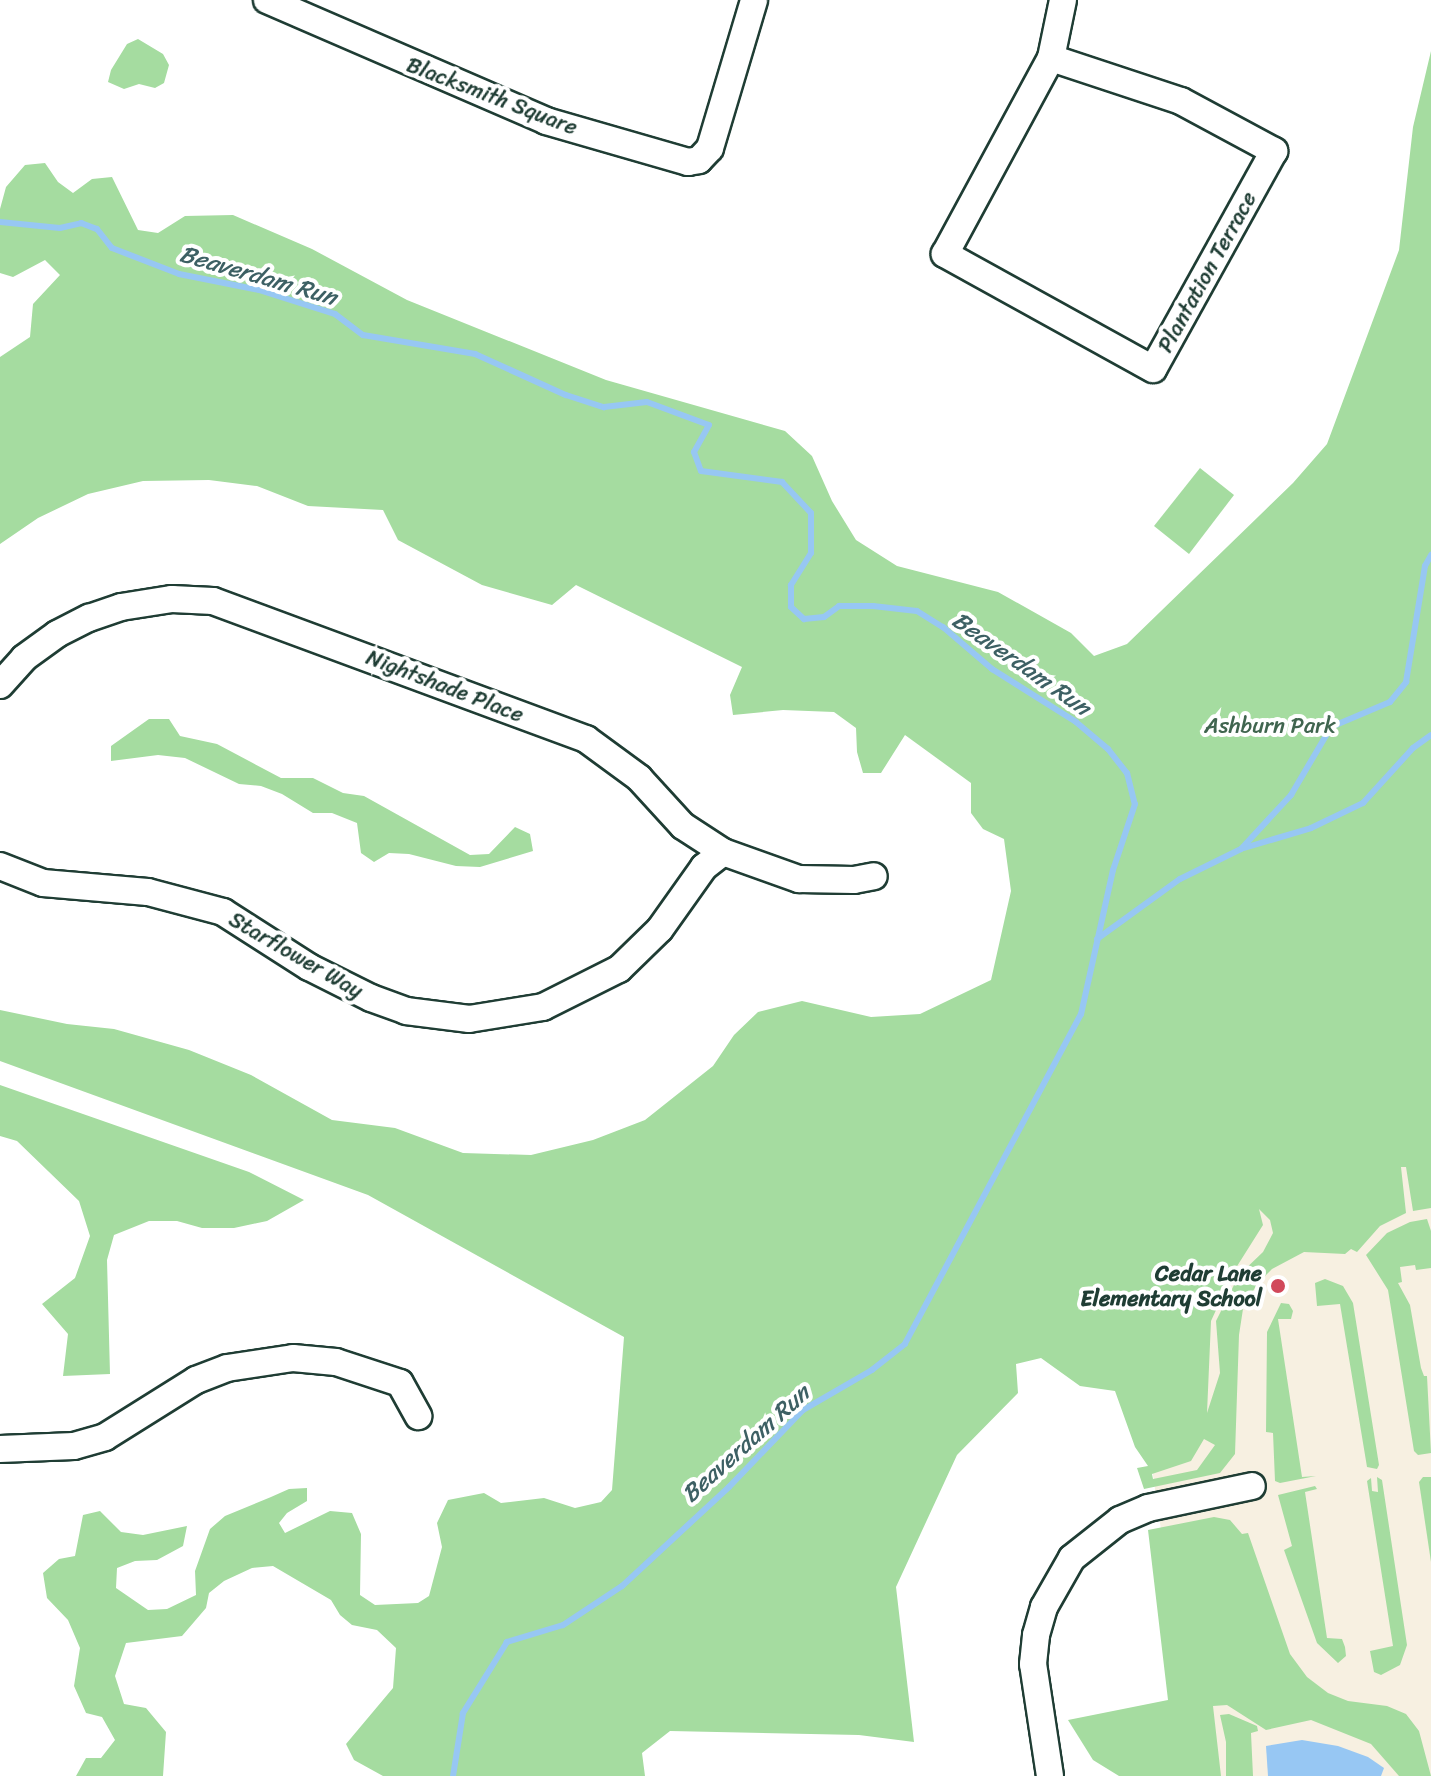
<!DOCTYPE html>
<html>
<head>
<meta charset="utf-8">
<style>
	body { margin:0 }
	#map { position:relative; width:1431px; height:1776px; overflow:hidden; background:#fff; font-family:Sriracha,sans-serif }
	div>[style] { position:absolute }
	.built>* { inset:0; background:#f7f0e1 }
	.green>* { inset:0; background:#a5dca0 }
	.water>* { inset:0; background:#97c7f3 }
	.stream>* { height:6px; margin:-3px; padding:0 3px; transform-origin:3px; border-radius:3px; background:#97c7f3 }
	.roads { filter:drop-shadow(2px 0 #1f3d34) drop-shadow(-2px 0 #1f3d34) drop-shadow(0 2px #1f3d34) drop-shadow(0 -2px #1f3d34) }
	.minor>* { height:26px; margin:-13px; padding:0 13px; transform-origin:13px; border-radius:13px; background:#fff }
	.dots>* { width:22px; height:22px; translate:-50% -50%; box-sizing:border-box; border:4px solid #fff; border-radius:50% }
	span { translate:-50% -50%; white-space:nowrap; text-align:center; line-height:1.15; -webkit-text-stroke:8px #fff; paint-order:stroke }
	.street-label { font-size:22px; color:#1f3d34 }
	.park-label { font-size:22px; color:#40654f }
	.poi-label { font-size:22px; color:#1f3d34; font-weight:700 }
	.right { translate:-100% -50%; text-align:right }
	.water-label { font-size:24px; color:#3d6064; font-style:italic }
</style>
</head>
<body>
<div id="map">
	<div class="built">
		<i style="clip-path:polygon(1431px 939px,1431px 1776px,1197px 1776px,1098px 1099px)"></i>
	</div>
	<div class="green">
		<i style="clip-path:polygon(138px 39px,163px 54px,169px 65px,164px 83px,155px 88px,139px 84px,124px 89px,108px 82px,111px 70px,127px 44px)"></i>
		<i style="clip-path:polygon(evenodd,1431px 51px,1431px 1208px,1413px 1211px,1406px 1167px,1401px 1167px,1406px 1213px,1380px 1226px,1357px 1252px,1351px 1249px,1345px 1254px,1304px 1252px,1272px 1269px,1257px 1284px,1243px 1309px,1239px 1335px,1235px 1454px,1220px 1473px,1144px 1489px,1137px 1468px,1148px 1466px,1135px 1447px,1115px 1391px,1080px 1386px,1041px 1358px,1016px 1364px,1018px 1393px,957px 1455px,896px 1587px,914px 1742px,859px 1735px,670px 1731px,642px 1753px,645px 1776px,383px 1776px,354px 1760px,346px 1744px,393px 1688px,396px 1648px,377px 1630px,352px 1625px,340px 1615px,331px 1600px,273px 1566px,252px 1568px,224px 1581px,209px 1593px,206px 1608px,182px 1636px,126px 1643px,115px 1676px,124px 1704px,146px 1708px,166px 1732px,163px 1776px,76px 1776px,86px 1758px,101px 1758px,115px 1740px,102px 1717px,86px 1713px,74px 1686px,80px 1648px,68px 1620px,47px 1598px,43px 1573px,59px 1559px,75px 1556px,83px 1515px,100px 1511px,121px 1532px,143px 1535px,187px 1526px,183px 1546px,157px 1560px,135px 1561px,117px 1568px,116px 1588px,148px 1610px,167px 1609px,196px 1595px,195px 1571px,210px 1529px,225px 1516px,271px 1497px,289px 1489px,307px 1488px,307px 1501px,287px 1513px,279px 1523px,285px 1533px,330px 1511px,352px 1513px,361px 1534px,360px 1595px,375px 1605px,418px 1603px,429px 1596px,442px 1547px,437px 1523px,448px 1500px,484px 1493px,501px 1503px,544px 1498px,575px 1508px,601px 1502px,612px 1490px,624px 1337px,368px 1195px,0 1061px,0 1010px,67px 1024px,114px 1029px,189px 1050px,251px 1075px,332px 1120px,395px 1128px,463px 1153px,531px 1155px,593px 1140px,645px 1120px,713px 1066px,734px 1035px,758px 1012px,802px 1001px,871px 1017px,920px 1014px,991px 980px,1011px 891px,1004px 839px,983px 829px,971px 813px,971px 783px,905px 735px,881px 773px,863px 773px,857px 752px,856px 728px,834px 712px,783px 710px,733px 715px,730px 695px,742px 667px,576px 585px,552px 605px,482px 585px,398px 540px,383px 510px,308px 506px,257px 486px,209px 480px,143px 481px,88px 494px,38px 518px,0 544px,0 357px,30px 337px,33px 304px,60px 275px,45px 260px,13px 277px,0 273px,0 209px,6px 187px,25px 165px,45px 163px,58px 182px,73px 193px,92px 179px,112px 177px,138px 230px,158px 233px,185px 216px,233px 215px,312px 249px,407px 300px,606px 380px,785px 431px,812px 456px,832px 501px,856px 540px,897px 566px,998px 592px,1071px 633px,1094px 656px,1127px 644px,1293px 483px,1327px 444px,1399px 250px,1413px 127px,1431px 51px,1259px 1209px,1270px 1220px,1273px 1233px,1263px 1252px,1239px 1275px,1216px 1321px,1220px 1373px,1207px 1413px,1211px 1321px,1234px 1271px,1263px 1225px,1259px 1209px,1431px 51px,1204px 1439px,1215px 1445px,1197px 1470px,1153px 1479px,1152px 1474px,1191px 1461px,1204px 1439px)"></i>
		<i style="clip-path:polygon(1200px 468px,1234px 495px,1189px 554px,1154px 526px)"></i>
		<i style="clip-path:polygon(149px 719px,169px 719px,180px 736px,217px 744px,281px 778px,313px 778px,343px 793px,364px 796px,470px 855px,489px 854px,515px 827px,530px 834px,533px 851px,480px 867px,456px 866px,409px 854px,389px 853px,374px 862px,361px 853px,357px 823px,332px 813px,313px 813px,282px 794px,261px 786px,239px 784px,185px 758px,158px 755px,111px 761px,111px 746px)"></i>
		<i style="clip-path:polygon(0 1085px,249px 1172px,304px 1200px,267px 1221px,234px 1228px,202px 1228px,177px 1221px,149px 1221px,114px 1235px,107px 1260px,110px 1374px,63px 1376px,68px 1334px,42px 1304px,75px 1278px,90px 1236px,79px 1201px,17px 1141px,0 1136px)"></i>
		<i style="clip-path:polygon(1427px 1219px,1431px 1231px,1431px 1268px,1416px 1270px,1415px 1265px,1400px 1267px,1402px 1282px,1398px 1283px,1410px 1305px,1421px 1368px,1424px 1376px,1427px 1376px,1431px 1453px,1418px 1455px,1414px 1451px,1388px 1290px,1366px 1255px,1387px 1233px,1410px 1222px)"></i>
		<i style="clip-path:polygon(1325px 1279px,1343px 1286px,1353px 1303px,1379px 1465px,1377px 1469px,1367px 1467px,1340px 1304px,1317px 1306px,1315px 1283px)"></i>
		<i style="clip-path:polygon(1281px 1303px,1289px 1304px,1293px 1311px,1291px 1319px,1278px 1319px,1302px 1477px,1316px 1476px,1280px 1483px,1275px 1481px,1273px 1433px,1266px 1432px,1267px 1332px)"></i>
		<i style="clip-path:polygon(1377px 1477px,1382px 1480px,1407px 1645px,1400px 1665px,1381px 1675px,1374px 1672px,1370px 1651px,1393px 1646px,1367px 1481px,1371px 1478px,1372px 1491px,1378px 1492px)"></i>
		<i style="clip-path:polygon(1423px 1477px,1431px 1477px,1431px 1562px,1419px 1482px)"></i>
		<i style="clip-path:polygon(1315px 1486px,1317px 1489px,1305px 1492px,1327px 1638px,1342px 1639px,1345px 1647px,1346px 1656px,1338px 1663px,1317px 1643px,1284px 1550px,1292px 1546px,1278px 1495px)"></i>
		<i style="clip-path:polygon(1214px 1517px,1230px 1520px,1242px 1534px,1248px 1533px,1290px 1654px,1307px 1677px,1328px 1693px,1348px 1701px,1387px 1706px,1406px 1714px,1419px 1731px,1431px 1776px,1399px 1776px,1371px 1744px,1311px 1720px,1266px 1730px,1227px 1705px,1213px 1706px,1221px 1776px,1119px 1776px,1093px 1760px,1068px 1720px,1168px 1700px,1148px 1530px)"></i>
		<i style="clip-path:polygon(1229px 1714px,1257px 1726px,1258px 1731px,1251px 1733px,1253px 1776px,1226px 1776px,1226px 1742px,1220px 1715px)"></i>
	</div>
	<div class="water">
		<i style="clip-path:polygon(1302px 1740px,1338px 1746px,1368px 1757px,1384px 1768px,1381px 1776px,1268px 1776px,1266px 1746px)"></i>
	</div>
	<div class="stream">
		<i style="left:0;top:222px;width:60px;rotate:5.7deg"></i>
		<i style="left:60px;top:228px;width:22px;rotate:-13deg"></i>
		<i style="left:81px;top:223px;width:17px;rotate:21deg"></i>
		<i style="left:97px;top:229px;width:24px;rotate:52deg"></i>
		<i style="left:112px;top:248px;width:72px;rotate:21.2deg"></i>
		<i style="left:179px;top:274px;width:82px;rotate:11.3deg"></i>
		<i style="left:259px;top:290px;width:80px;rotate:17.5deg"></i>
		<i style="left:335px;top:314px;width:35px;rotate:37deg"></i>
		<i style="left:363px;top:335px;width:114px;rotate:9.6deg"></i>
		<i style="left:475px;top:354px;width:100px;rotate:24.3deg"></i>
		<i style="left:566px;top:395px;width:40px;rotate:18deg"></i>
		<i style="left:604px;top:407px;width:43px;rotate:-6.6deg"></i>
		<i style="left:647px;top:402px;width:66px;rotate:20.4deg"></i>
		<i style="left:709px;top:425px;width:31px;rotate:119deg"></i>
		<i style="left:694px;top:452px;width:20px;rotate:70deg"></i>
		<i style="left:701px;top:471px;width:82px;rotate:7.7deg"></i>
		<i style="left:782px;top:482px;width:42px;rotate:46.9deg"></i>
		<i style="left:811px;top:513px;width:40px;rotate:90deg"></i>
		<i style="left:811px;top:553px;width:38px;rotate:122deg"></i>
		<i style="left:791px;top:585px;width:22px;rotate:90deg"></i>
		<i style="left:791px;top:607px;width:18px;rotate:43deg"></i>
		<i style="left:804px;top:619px;width:20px;rotate:-6deg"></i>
		<i style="left:824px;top:617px;width:19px;rotate:-36deg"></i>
		<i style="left:839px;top:606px;width:34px"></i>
		<i style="left:873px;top:606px;width:44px;rotate:6.5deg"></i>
		<i style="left:917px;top:611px;width:31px;rotate:32deg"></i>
		<i style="left:943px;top:627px;width:65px;rotate:40.6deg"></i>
		<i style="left:992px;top:669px;width:99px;rotate:32.2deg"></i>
		<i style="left:1076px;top:722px;width:42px;rotate:40.2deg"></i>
		<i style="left:1108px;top:749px;width:31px;rotate:52deg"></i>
		<i style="left:1127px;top:773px;width:32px;rotate:76deg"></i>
		<i style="left:1135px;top:804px;width:70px;rotate:108.4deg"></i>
		<i style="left:1113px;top:870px;width:148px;rotate:102.5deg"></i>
		<i style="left:1081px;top:1014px;width:374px;rotate:118.1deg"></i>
		<i style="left:905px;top:1344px;width:42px;rotate:141.8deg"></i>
		<i style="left:872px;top:1370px;width:80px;rotate:149.9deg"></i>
		<i style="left:803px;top:1410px;width:107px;rotate:133.9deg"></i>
		<i style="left:729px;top:1487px;width:146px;rotate:137.2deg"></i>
		<i style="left:622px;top:1586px;width:71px;rotate:146.5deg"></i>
		<i style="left:563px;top:1625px;width:59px;rotate:163.1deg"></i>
		<i style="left:507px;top:1642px;width:84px;rotate:121.8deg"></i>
		<i style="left:463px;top:1713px;width:64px;rotate:99deg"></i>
		<i style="left:1244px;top:848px;width:70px;rotate:-16.6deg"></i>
		<i style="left:1311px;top:828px;width:58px;rotate:-25.7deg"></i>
		<i style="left:1363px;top:803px;width:74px;rotate:-47.7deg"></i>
		<i style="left:1413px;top:748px;width:22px;rotate:-36deg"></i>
		<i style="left:1097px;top:939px;width:102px;rotate:-35.9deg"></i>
		<i style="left:1180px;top:879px;width:68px;rotate:-26.2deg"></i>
		<i style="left:1241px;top:849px;width:74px;rotate:-47.2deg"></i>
		<i style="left:1291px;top:795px;width:79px;rotate:-59.5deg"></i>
		<i style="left:1331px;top:727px;width:64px;rotate:-23deg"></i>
		<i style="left:1390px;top:702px;width:26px;rotate:-51deg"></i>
		<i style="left:1406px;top:682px;width:118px;rotate:-80.7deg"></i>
		<i style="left:1425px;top:566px;width:13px;rotate:-61deg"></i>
	</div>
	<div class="roads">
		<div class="minor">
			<i style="left:267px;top:0;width:304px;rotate:23.4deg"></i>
			<i style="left:546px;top:121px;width:148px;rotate:16.1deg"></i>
			<i style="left:688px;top:162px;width:11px;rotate:-10deg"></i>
			<i style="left:699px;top:160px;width:16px;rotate:-47deg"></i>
			<i style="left:710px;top:148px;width:154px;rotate:-73.4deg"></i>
			<i style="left:1051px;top:58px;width:137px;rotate:18.3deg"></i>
			<i style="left:1181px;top:101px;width:106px;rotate:28.3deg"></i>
			<i style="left:1274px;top:151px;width:249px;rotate:119deg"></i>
			<i style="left:1153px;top:369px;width:238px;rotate:-151.1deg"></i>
			<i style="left:945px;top:254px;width:223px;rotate:-61.6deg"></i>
			<i style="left:1051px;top:58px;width:59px;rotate:-78.3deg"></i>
			<i style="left:0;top:685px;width:36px;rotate:-48deg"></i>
			<i style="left:24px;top:658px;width:41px;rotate:-36deg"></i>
			<i style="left:57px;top:634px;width:36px;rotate:-27deg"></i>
			<i style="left:89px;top:618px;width:34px;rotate:-19deg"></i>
			<i style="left:121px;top:607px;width:52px;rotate:-8.9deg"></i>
			<i style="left:172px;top:599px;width:41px;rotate:2.8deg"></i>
			<i style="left:213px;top:601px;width:398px;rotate:20.3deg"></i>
			<i style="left:586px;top:739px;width:66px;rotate:36.3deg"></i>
			<i style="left:639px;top:778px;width:65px;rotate:47.5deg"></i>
			<i style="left:683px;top:826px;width:48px;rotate:33deg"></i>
			<i style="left:723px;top:852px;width:81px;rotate:19.6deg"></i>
			<i style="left:799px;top:879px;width:55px;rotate:1deg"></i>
			<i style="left:854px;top:880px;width:20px;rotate:-11deg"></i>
			<i style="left:0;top:866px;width:46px;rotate:21.6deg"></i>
			<i style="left:43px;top:883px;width:105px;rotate:4.9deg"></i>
			<i style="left:148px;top:892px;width:78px;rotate:14.9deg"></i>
			<i style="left:223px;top:912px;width:102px;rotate:32.6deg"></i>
			<i style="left:309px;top:967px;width:69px;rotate:26.6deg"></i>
			<i style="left:371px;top:998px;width:37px;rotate:20deg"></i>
			<i style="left:406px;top:1011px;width:64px;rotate:7.2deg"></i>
			<i style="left:469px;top:1019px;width:75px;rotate:-9.2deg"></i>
			<i style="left:543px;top:1007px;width:85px;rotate:-26.6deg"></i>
			<i style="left:619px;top:969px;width:57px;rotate:-44.3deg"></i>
			<i style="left:660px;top:929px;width:76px;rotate:-54.6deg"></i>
			<i style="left:704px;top:867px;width:24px;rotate:-38deg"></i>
			<i style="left:0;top:1449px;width:74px;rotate:-2.3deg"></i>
			<i style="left:74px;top:1446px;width:32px;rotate:-16deg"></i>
			<i style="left:105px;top:1437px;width:107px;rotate:-32.1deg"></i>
			<i style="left:196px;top:1380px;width:33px;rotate:-21deg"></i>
			<i style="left:227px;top:1368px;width:67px;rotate:-8.6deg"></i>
			<i style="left:293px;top:1358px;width:43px;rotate:5.3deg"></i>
			<i style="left:336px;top:1362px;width:67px;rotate:18.2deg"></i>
			<i style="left:400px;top:1383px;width:38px;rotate:61deg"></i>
			<i style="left:1050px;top:1776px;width:113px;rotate:-98.6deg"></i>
			<i style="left:1033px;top:1664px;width:29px;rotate:-84deg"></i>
			<i style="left:1036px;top:1635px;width:29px;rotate:-74deg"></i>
			<i style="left:1044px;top:1607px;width:56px;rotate:-60.3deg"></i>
			<i style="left:1072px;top:1558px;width:61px;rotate:-38.4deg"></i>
			<i style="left:1120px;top:1520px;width:30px;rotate:-23deg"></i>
			<i style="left:1148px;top:1508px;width:106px;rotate:-11.9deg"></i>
		</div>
	</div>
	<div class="dots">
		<i style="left:1278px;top:1286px;background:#d1495b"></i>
	</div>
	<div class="street-label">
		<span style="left:492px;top:96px;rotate:21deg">Blacksmith Square</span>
		<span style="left:1207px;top:272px;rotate:-61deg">Plantation Terrace</span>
		<span style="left:445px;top:686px;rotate:21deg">Nightshade Place</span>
		<span style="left:296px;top:955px;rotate:30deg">Starflower Way</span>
	</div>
	<div class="park-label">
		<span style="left:1270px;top:726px">Ashburn Park</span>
	</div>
	<div class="poi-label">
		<span class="right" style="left:1262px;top:1286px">Cedar Lane<br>Elementary School</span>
	</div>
	<div class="water-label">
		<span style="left:258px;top:276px;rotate:16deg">Beaverdam Run</span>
		<span style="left:1021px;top:664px;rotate:35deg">Beaverdam Run</span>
		<span style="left:746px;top:1444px;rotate:-42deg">Beaverdam Run</span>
	</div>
</div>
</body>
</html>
